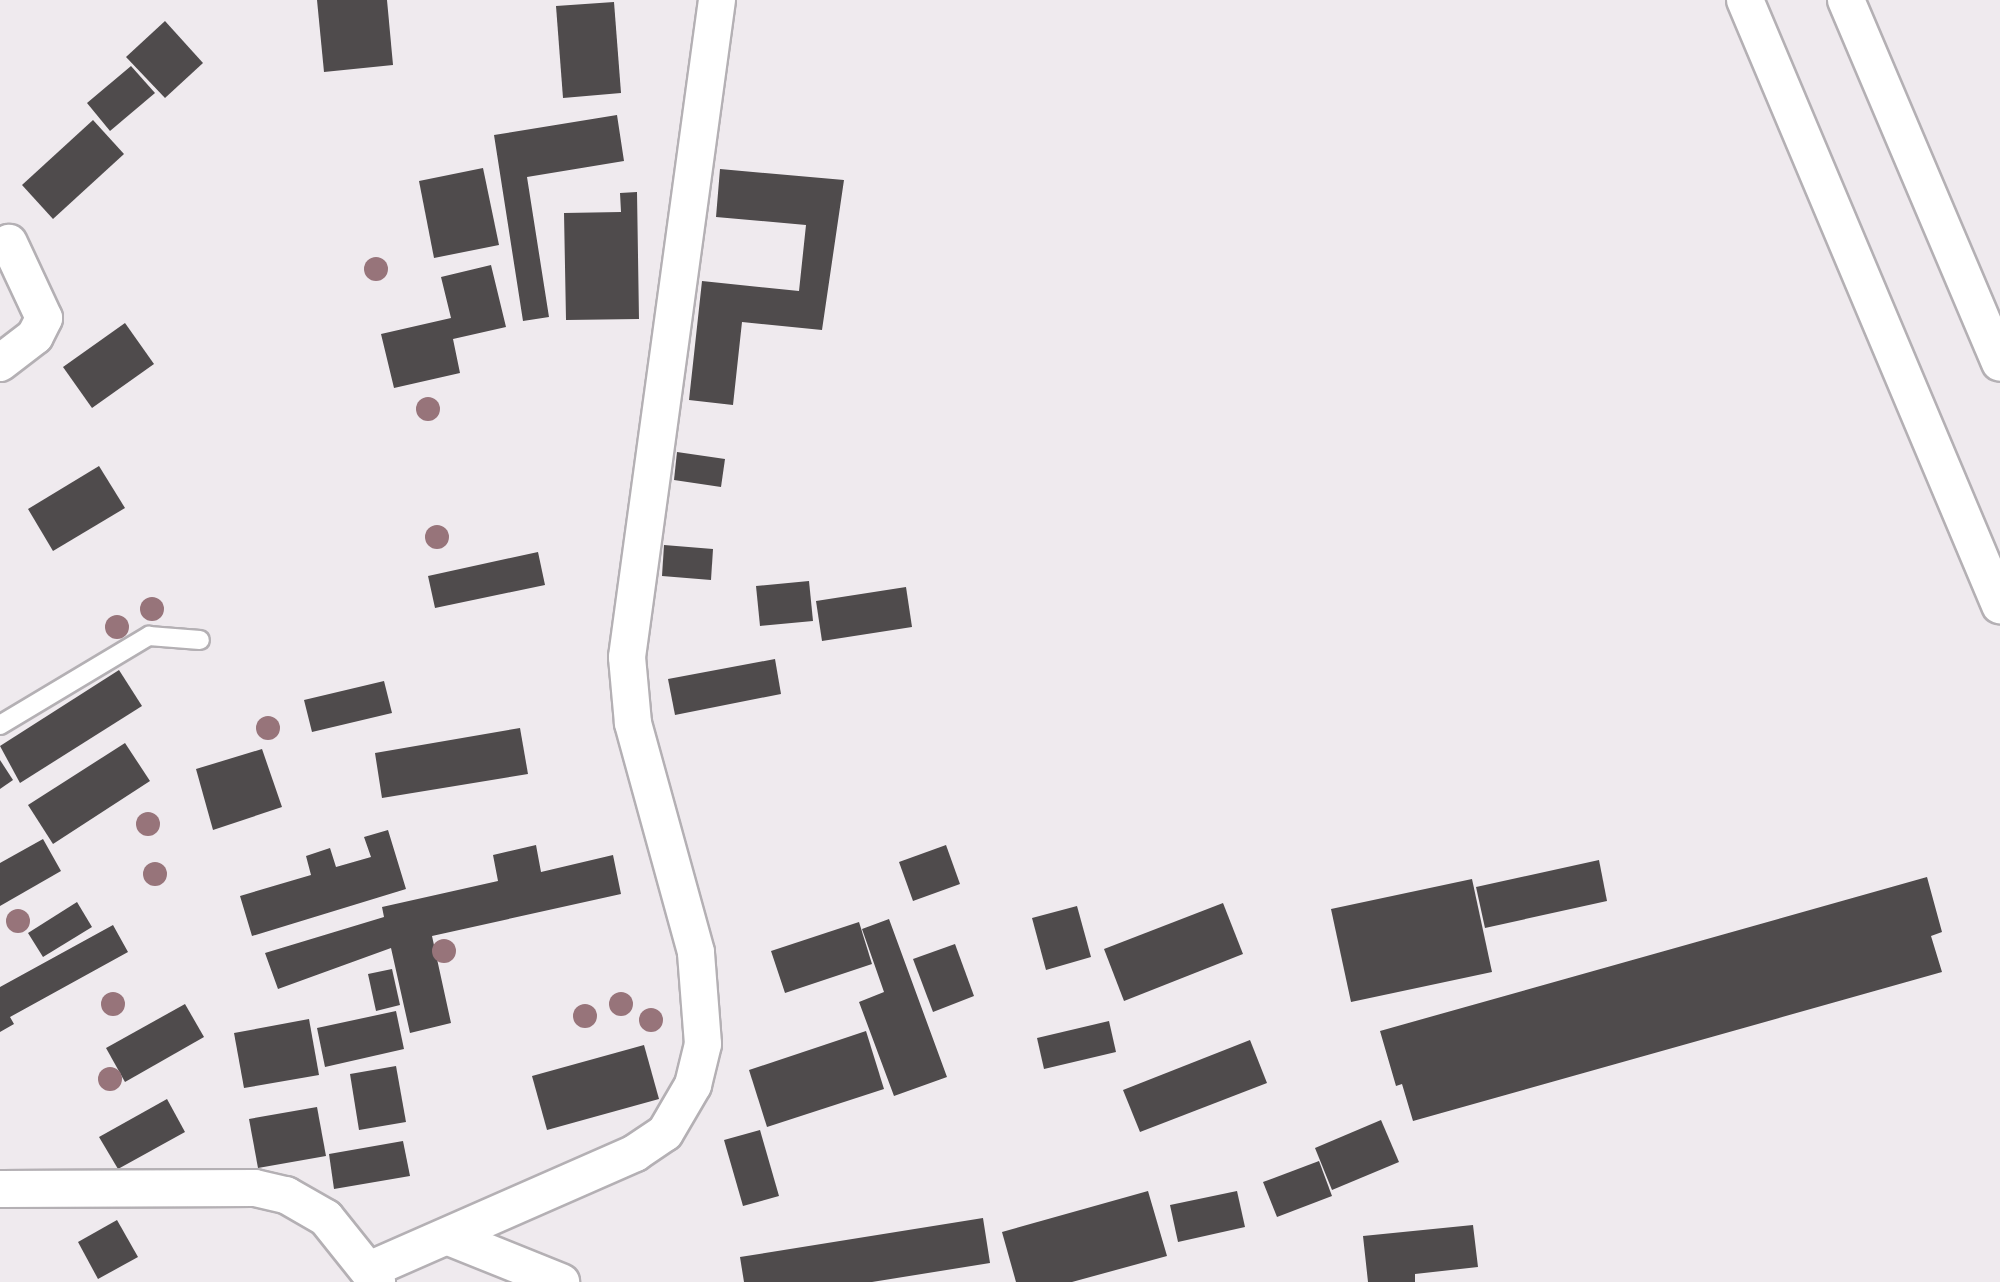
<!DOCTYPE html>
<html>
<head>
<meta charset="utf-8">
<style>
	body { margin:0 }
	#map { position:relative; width:2000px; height:1282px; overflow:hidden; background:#efeaee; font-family:Helvetica,sans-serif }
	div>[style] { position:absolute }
	.building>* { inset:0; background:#4f4b4c }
	.roads { filter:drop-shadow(2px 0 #b4b0b4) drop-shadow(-2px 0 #b4b0b4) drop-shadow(0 2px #b4b0b4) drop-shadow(0 -2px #b4b0b4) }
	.service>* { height:18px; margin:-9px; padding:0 9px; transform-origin:9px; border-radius:9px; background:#fff }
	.minor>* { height:36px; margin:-18px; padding:0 18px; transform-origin:18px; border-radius:18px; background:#fff }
	.trees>* { width:24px; height:24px; margin:-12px; border-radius:50%; background:#97747a }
	span { translate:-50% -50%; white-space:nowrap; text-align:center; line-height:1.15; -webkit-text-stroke:8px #fcf8fc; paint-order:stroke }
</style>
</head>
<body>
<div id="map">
	<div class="building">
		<i style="clip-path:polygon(317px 0,387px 0,393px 65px,324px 72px)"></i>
		<i style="clip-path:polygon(614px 2px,621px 93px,563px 98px,556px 6px)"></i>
		<i style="clip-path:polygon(165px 21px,203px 63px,165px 98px,126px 57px)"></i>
		<i style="clip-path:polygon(131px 66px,155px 93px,110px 131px,87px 103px)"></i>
		<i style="clip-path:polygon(617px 115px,624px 161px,527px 177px,549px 317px,523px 321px,494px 135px)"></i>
		<i style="clip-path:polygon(93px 120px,124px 154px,53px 219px,22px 185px)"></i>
		<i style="clip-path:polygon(483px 168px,499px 245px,434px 258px,419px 181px)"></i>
		<i style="clip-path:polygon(720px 169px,844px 180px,822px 330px,742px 322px,733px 405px,689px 400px,702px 281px,799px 291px,806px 225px,716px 217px)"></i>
		<i style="clip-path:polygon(637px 192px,639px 319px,566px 320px,564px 213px,621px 212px,620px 193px)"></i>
		<i style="clip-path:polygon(491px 265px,506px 327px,453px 339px,460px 373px,394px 388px,381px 334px,451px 318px,441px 277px)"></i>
		<i style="clip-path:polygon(125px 323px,154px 364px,92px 408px,63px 367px)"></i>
		<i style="clip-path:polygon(677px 452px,725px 459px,721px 487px,674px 480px)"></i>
		<i style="clip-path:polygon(99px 466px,125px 508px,53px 551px,28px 509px)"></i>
		<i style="clip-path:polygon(664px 545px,713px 549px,711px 580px,662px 576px)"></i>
		<i style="clip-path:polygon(538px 552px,545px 585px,435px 608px,428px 576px)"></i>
		<i style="clip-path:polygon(809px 581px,813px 621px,760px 626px,756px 586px)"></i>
		<i style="clip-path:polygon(906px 587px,912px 627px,822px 641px,816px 601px)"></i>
		<i style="clip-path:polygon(775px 659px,781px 694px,675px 715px,668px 679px)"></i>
		<i style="clip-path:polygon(119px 670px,142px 706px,20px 783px,0 746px)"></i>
		<i style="clip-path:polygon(384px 681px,392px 713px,312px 732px,304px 700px)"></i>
		<i style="clip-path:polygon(520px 728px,528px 774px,382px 798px,375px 753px)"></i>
		<i style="clip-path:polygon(125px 743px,150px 781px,53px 844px,28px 805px)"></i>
		<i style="clip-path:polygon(262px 749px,282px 807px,213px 830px,196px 769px)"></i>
		<i style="clip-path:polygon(0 760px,13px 780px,0 789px)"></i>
		<i style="clip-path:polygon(388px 830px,406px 889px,252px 936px,240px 896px,311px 875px,306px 856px,330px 848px,336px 867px,371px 857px,364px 837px)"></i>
		<i style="clip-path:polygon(43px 839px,61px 871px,0 906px,0 863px)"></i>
		<i style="clip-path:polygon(536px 845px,541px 872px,613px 855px,621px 894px,432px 936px,451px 1023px,410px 1033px,391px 948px,278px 989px,265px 953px,384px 917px,382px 907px,498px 881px,493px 855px)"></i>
		<i style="clip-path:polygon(946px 845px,960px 884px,913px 901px,899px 862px)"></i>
		<i style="clip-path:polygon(1599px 860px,1607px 901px,1485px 928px,1476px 887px)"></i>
		<i style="clip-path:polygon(1927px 877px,1942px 932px,1931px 936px,1942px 972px,1413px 1121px,1402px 1084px,1396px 1086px,1380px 1031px)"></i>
		<i style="clip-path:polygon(1472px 879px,1492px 972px,1351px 1002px,1331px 909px)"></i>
		<i style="clip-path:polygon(77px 902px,92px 927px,43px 957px,28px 933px)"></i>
		<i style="clip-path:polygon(1223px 903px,1243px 954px,1124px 1001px,1104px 949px)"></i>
		<i style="clip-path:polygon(1077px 906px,1091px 957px,1046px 970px,1032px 918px)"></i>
		<i style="clip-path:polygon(889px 919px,947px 1077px,894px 1096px,859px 1002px,884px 992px,862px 929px)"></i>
		<i style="clip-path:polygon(859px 922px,872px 964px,785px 993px,771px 951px)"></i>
		<i style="clip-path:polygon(113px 925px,128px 952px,10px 1017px,14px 1024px,0 1032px,0 987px)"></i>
		<i style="clip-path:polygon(955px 944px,974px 996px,933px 1012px,913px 959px)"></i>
		<i style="clip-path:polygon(392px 969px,400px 1005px,376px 1011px,368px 974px)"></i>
		<i style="clip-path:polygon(185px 1004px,204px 1037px,125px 1082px,106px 1048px)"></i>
		<i style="clip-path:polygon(396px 1011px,404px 1049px,325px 1067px,317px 1028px)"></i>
		<i style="clip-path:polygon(309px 1019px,319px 1075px,244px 1088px,234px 1033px)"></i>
		<i style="clip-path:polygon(1109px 1021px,1116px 1052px,1044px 1069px,1037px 1038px)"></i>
		<i style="clip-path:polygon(866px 1031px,884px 1089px,767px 1127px,749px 1070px)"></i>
		<i style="clip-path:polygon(1250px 1040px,1267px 1083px,1140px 1132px,1123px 1090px)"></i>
		<i style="clip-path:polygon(644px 1045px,659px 1099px,547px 1130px,532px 1076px)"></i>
		<i style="clip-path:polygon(396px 1066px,406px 1122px,359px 1130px,350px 1074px)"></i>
		<i style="clip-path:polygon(167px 1099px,185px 1132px,118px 1169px,99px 1137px)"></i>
		<i style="clip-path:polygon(317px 1107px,326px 1156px,258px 1168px,249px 1119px)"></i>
		<i style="clip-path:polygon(1381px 1120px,1399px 1162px,1332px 1190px,1315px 1148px)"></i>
		<i style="clip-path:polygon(760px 1130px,779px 1196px,743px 1206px,724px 1140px)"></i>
		<i style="clip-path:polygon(403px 1141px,410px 1176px,334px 1189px,329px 1154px)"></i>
		<i style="clip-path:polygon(1319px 1161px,1332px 1196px,1277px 1217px,1263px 1182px)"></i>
		<i style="clip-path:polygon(1148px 1191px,1167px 1256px,1072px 1282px,1016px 1282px,1002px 1232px)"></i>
		<i style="clip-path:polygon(1237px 1191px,1245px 1227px,1178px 1242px,1170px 1205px)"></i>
		<i style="clip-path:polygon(983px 1218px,990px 1263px,872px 1282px,744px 1282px,740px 1257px)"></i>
		<i style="clip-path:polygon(117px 1220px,138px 1257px,98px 1279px,78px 1242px)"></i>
		<i style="clip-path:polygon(1473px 1225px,1478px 1267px,1415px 1274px,1415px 1282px,1368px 1282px,1363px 1236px)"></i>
	</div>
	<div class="roads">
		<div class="service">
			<i style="left:0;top:725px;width:174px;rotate:-30.9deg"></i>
			<i style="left:149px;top:636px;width:51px;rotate:4.5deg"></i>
		</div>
		<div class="minor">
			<i style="left:1745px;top:0;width:657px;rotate:67.15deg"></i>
			<i style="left:1846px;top:0;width:394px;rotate:67deg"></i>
			<i style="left:0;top:363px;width:44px;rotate:-37.6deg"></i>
			<i style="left:35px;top:336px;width:20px;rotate:-63deg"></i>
			<i style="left:44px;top:318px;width:83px;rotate:-115deg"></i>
			<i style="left:0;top:1189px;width:255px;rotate:-0.2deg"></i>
			<i style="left:255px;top:1188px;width:32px;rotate:13deg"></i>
			<i style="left:286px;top:1195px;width:46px;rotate:29.9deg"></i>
			<i style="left:326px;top:1218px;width:82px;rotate:51.4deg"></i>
			<i style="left:449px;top:1237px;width:121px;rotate:21.9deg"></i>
			<i style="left:369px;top:1270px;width:291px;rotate:-23.7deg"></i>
			<i style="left:635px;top:1153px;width:36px;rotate:-34deg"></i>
			<i style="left:665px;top:1133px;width:56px;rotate:-59.7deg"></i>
			<i style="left:693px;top:1085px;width:42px;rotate:-76.3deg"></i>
			<i style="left:703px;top:1044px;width:92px;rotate:-94.4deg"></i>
			<i style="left:696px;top:952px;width:238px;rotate:-105.4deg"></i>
			<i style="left:633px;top:723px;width:66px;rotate:-95.2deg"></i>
			<i style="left:627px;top:657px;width:663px;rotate:-82.2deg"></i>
		</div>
	</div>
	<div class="trees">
		<i style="left:376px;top:269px"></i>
		<i style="left:428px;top:409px"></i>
		<i style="left:437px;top:537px"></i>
		<i style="left:152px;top:609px"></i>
		<i style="left:117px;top:627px"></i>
		<i style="left:268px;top:728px"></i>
		<i style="left:148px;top:824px"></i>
		<i style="left:155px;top:874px"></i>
		<i style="left:18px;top:921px"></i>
		<i style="left:444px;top:951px"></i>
		<i style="left:113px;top:1004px"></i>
		<i style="left:621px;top:1004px"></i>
		<i style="left:585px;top:1016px"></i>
		<i style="left:651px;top:1020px"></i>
		<i style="left:110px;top:1079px"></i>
	</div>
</div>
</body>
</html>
